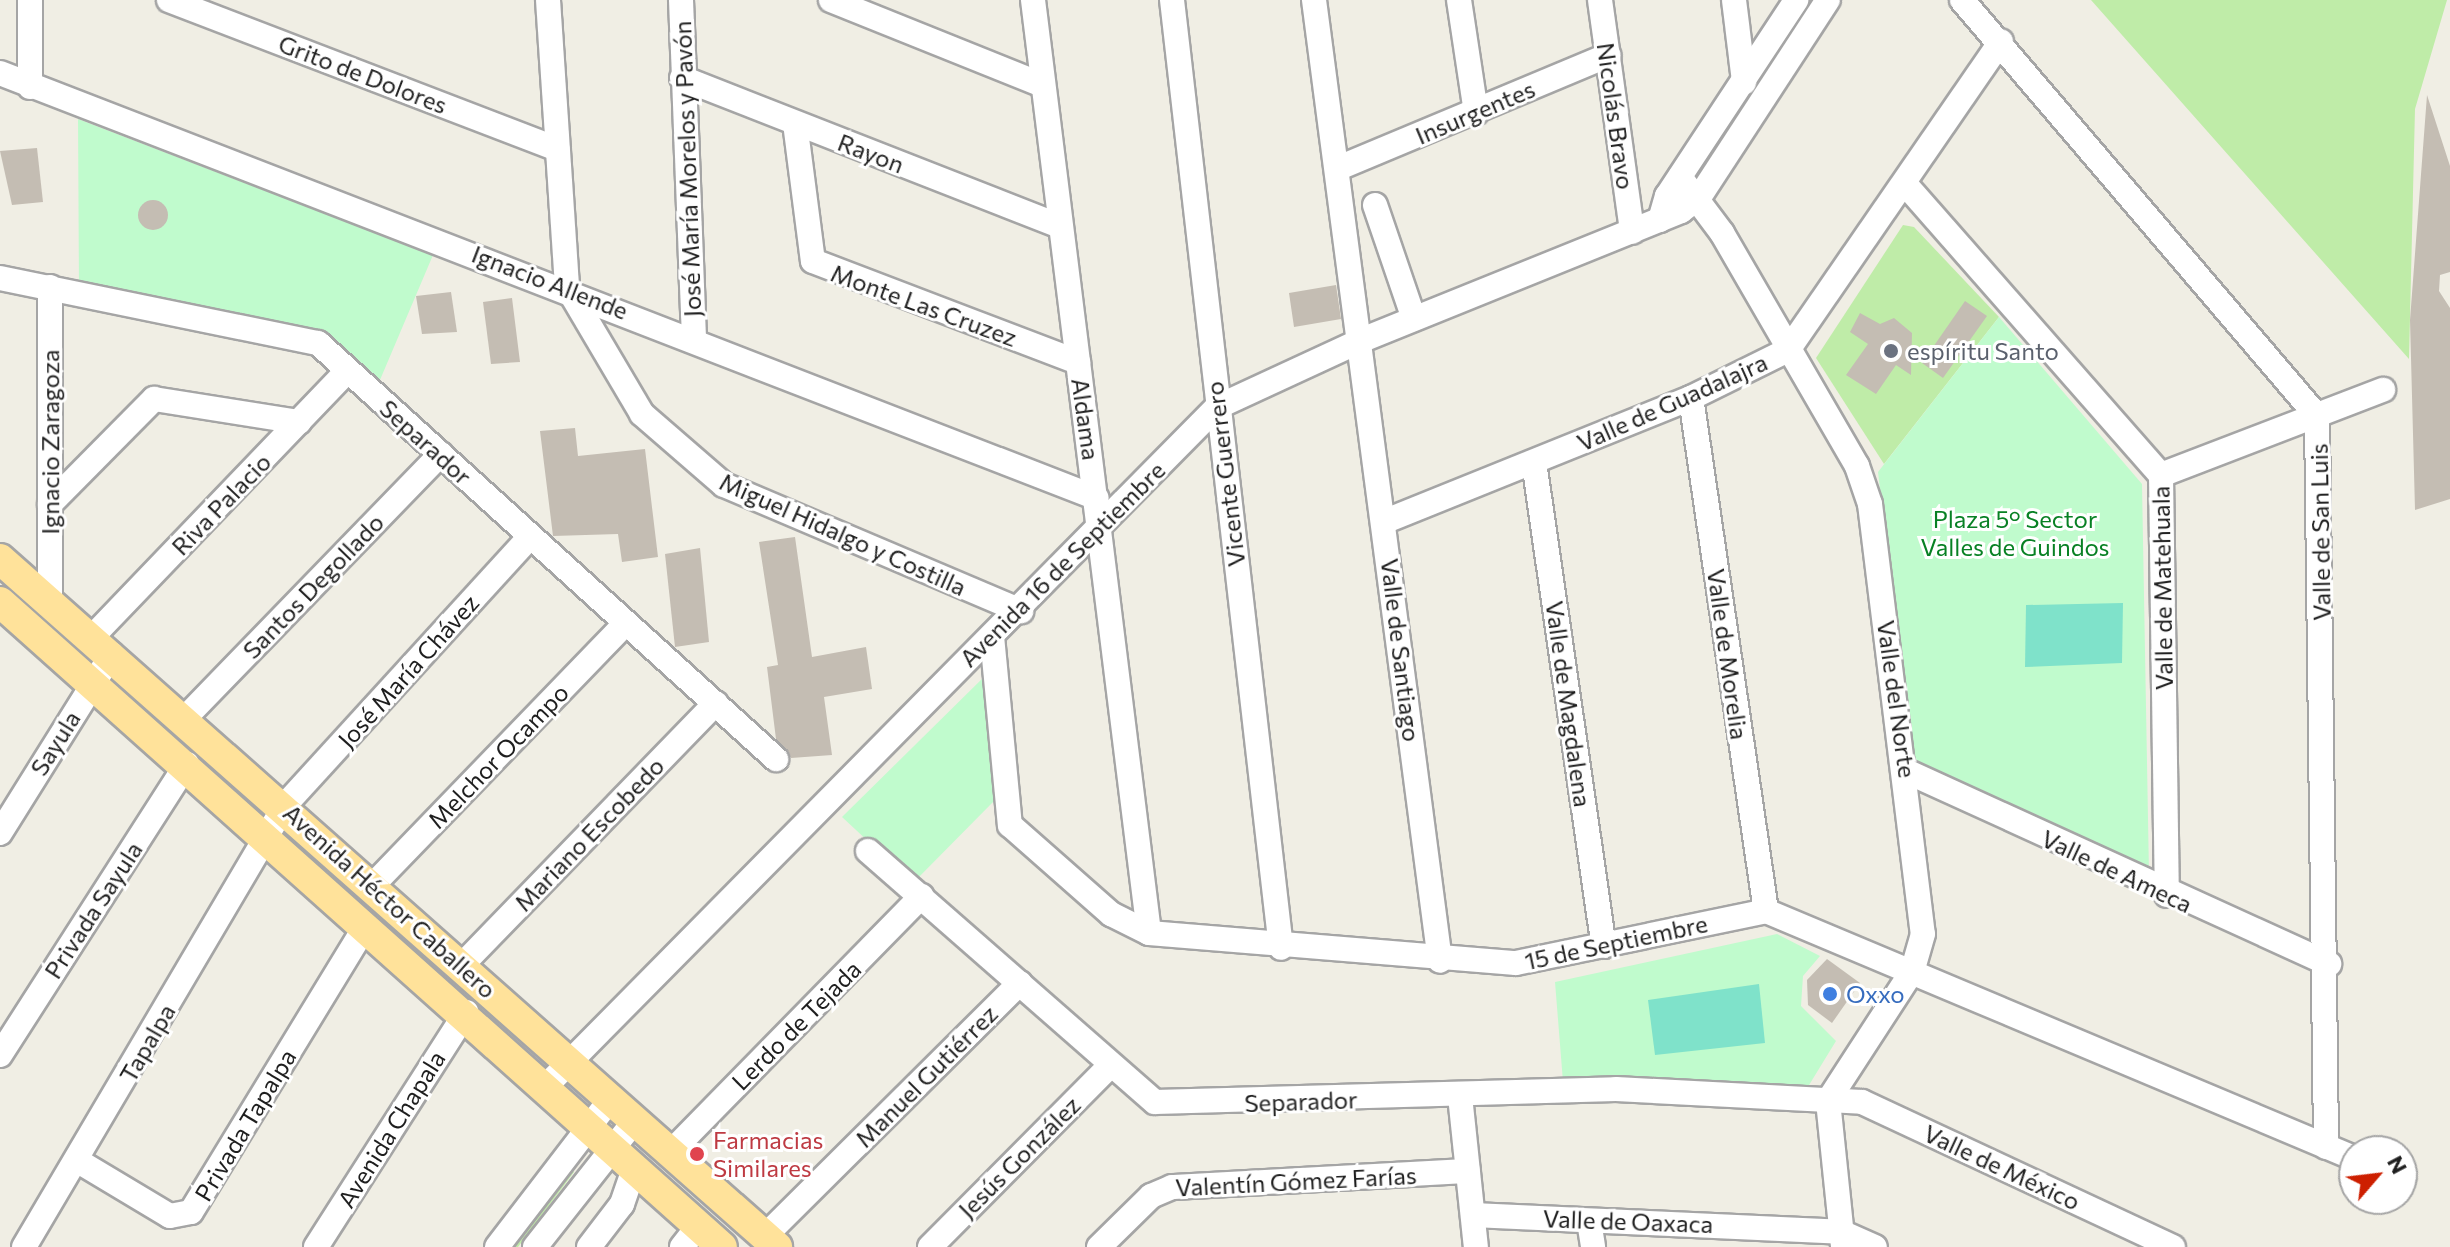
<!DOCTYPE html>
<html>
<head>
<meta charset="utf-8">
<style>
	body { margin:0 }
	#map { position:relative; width:2450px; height:1247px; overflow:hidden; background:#f0eee4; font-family:Commissioner,sans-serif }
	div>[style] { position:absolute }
	.grass>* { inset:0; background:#bfeca8 }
	.park>* { inset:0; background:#c0fbcd }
	.pitch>* { inset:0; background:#7fe2ca }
	.building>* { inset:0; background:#c4bdb3 }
	.round { border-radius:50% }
	.roads { filter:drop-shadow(2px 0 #a5a5a5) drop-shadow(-2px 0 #a5a5a5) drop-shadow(0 2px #a5a5a5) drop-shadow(0 -2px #a5a5a5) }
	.minor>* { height:24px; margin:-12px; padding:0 12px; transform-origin:12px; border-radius:12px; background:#fff }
	.major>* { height:30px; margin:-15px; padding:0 15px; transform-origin:15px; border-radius:15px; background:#ffe29a }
	.dots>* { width:22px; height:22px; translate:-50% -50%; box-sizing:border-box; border:4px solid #fff; border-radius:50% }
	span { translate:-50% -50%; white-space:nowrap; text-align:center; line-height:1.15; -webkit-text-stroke:6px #fff; paint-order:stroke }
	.street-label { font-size:24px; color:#1e1e1e }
	.worship-label { font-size:24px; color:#5b616d }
	.left { translate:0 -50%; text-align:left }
	.park-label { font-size:24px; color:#088124 }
	.shop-label { font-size:24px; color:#366cbe }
	.health-label { font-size:24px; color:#be3a42 }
	.north { position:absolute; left:2338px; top:1135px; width:80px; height:80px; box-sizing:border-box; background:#fff; border:2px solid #a5a5a5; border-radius:50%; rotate:62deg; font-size:22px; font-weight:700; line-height:32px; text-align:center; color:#1e1e1e }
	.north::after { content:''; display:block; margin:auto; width:28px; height:36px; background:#cd1f00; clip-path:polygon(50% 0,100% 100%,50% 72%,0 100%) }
</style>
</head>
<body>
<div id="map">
	<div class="grass">
		<i style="clip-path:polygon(2091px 0,2447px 0,2415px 109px,2409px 359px)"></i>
		<i style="clip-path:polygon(1903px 225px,1914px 227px,1999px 317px,1884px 464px,1816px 358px)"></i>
		<i style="clip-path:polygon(566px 1164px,574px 1172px,518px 1247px,503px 1247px)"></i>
	</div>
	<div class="park">
		<i style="clip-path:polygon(78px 119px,433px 255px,377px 387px,322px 337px,79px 291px)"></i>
		<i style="clip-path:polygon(1999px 317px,2142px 484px,2149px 874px,1913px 766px,1878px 472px)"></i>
		<i style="clip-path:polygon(989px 672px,996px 799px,913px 883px,842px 817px)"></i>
		<i style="clip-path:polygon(1777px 934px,1820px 956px,1803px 976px,1801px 1006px,1836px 1041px,1806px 1090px,1563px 1082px,1555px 982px)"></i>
	</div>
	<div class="pitch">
		<i style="clip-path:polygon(2123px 603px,2122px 663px,2025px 667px,2026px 605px)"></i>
		<i style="clip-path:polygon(1759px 984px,1765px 1043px,1655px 1055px,1648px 1000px)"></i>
	</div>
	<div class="building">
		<i style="clip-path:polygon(2427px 95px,2450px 166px,2450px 272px,2440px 275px,2439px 291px,2450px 308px,2450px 499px,2415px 510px,2410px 320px)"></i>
		<i style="clip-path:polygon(37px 148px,43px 202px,12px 205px,0 151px)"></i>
		<i class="round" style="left:138px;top:200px;width:30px;height:30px"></i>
		<i style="clip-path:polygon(1336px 285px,1341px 319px,1294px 327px,1289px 293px)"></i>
		<i style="clip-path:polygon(451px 292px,457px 332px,422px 334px,416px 296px)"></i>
		<i style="clip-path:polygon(512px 298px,520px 362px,491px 364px,483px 302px)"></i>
		<i style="clip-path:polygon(1965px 301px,1987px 316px,1943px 378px,1922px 363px)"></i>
		<i style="clip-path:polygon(1860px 313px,1880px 324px,1894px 318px,1912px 333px,1911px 375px,1896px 365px,1876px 394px,1846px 375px,1868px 344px,1850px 332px)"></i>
		<i style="clip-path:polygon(575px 428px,578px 456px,645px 449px,658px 557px,622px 562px,618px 534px,553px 536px,540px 431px)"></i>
		<i style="clip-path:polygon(795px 537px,812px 657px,866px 647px,872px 689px,824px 697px,832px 755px,791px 758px,776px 739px,767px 667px,778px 665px,759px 542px)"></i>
		<i style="clip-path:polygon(700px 548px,709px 642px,675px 647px,665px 554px)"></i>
		<i style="clip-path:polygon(1827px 959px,1860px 983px,1832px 1023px,1808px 1005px,1807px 980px)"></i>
	</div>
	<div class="roads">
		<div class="minor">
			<i style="left:30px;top:0;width:87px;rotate:90deg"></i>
			<i style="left:169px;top:0;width:416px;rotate:21deg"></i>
			<i style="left:548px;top:0;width:288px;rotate:86.2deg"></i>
			<i style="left:567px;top:287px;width:147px;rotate:59.4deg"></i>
			<i style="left:642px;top:414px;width:108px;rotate:40.9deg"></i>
			<i style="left:724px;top:485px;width:323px;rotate:23deg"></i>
			<i style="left:681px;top:0;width:339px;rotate:87.8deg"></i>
			<i style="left:831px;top:0;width:227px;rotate:21.9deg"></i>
			<i style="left:1033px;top:0;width:940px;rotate:82.91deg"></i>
			<i style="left:1172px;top:0;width:954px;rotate:83.44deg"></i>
			<i style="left:1314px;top:0;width:969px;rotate:82.53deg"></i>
			<i style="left:1459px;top:0;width:114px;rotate:81.4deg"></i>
			<i style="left:1600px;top:0;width:234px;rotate:82.1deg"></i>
			<i style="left:1734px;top:0;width:83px;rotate:83deg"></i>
			<i style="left:1962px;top:0;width:547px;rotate:49.52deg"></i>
			<i style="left:2317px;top:416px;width:731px;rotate:89.29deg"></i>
			<i style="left:0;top:73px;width:1176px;rotate:21.18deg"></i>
			<i style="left:682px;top:78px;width:406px;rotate:21.4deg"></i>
			<i style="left:795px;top:123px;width:139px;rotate:82.6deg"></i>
			<i style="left:813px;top:261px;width:284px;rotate:20.9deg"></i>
			<i style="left:1341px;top:167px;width:290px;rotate:-22.7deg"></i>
			<i style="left:1680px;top:177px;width:70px;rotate:53.1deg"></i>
			<i style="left:1722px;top:233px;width:269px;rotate:59.9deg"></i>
			<i style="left:1857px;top:466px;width:40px;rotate:71.1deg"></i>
			<i style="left:1870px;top:504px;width:433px;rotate:83deg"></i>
			<i style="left:1923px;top:934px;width:37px;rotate:106deg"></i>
			<i style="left:1913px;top:970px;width:156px;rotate:123deg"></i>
			<i style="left:1828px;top:1101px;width:147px;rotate:84.1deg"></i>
			<i style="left:1906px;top:185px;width:386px;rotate:48.7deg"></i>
			<i style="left:2161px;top:475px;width:420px;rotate:89.2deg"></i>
			<i style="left:1375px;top:205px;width:120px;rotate:71.1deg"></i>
			<i style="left:1660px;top:220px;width:25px;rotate:-74deg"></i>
			<i style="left:1667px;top:196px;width:235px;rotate:-56.6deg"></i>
			<i style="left:0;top:278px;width:325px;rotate:11.6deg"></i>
			<i style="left:318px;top:343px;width:619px;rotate:42.25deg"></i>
			<i style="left:50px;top:287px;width:310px;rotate:90deg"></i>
			<i style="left:1691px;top:398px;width:518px;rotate:81.68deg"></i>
			<i style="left:1534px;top:462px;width:489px;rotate:81.8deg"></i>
			<i style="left:2161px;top:475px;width:238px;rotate:-21deg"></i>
			<i style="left:50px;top:504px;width:148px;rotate:-45.3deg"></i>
			<i style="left:154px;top:399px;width:147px;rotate:9deg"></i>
			<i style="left:1386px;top:521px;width:329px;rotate:-22deg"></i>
			<i style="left:1691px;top:398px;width:108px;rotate:-26.3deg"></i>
			<i style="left:1788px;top:350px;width:375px;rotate:-55.4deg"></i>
			<i style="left:94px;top:635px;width:366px;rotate:-46.2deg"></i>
			<i style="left:992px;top:636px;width:190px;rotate:84.6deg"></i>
			<i style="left:1010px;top:825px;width:135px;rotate:41.4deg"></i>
			<i style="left:1111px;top:914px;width:42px;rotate:26.6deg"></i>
			<i style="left:1149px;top:933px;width:368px;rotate:4.7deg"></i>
			<i style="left:1516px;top:963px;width:255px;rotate:-11.7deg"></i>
			<i style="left:1766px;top:911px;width:638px;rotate:22.79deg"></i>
			<i style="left:184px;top:719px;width:369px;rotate:-45.9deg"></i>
			<i style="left:1908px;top:772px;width:463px;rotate:24.5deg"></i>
			<i style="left:0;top:833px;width:211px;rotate:-58deg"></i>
			<i style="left:868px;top:851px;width:381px;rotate:41.2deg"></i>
			<i style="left:1155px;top:1102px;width:461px;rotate:-1.6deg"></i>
			<i style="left:1616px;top:1089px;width:246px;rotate:3deg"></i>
			<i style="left:1862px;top:1102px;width:343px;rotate:25deg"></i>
			<i style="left:370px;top:888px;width:368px;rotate:-46deg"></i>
			<i style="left:461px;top:966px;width:366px;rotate:-45.9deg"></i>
			<i style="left:0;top:1055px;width:346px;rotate:-57.3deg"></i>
			<i style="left:547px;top:1085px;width:953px;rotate:-45.34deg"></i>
			<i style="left:1217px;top:407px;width:160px;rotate:-24.8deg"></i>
			<i style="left:1362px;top:340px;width:344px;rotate:-22deg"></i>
			<i style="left:1681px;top:211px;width:24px;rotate:-38deg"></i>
			<i style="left:1700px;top:196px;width:234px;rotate:-56.9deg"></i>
			<i style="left:1460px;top:1096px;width:152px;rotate:84deg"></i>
			<i style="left:669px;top:1154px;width:361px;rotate:-45.6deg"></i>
			<i style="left:78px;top:1161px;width:107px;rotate:30.9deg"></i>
			<i style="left:170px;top:1216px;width:21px;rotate:-11deg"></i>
			<i style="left:191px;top:1212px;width:334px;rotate:-58.6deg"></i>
			<i style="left:1473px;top:1215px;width:368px;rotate:2.6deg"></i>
			<i style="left:1841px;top:1232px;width:37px;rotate:24deg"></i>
			<i style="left:1589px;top:1221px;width:26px;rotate:81deg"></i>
			<i style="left:765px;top:1236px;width:359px;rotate:-44.8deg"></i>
			<i style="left:24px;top:1247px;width:513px;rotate:-59.44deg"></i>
			<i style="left:285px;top:805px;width:363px;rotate:-47.6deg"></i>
			<i style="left:316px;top:1247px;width:279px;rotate:-57.4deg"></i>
			<i style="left:497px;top:1247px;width:185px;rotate:-52.5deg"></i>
			<i style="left:535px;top:1247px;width:158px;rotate:-51.7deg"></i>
			<i style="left:589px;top:1247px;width:54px;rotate:-52.5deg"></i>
			<i style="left:622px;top:1204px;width:40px;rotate:-71.1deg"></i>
			<i style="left:682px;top:1247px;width:28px;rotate:-52deg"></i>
			<i style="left:930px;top:1247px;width:254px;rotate:-45.2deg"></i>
			<i style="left:1099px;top:1247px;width:73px;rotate:-44.4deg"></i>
			<i style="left:1151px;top:1196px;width:23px;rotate:-23deg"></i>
			<i style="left:1172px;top:1187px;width:296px;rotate:-3.1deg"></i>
		</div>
		<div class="major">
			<i style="left:0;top:559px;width:1038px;rotate:41.52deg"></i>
			<i style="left:0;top:602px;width:968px;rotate:41.78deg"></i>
		</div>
	</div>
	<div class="dots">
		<i style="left:1891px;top:351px;background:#6b7280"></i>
		<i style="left:1830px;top:994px;background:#3f7fe0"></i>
		<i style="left:697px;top:1154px;background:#e0444e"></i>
	</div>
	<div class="street-label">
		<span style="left:363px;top:74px;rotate:21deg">Grito de Dolores</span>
		<span style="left:1475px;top:112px;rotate:-23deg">Insurgentes</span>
		<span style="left:1616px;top:116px;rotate:82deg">Nicolás Bravo</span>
		<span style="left:871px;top:153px;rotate:21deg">Rayon</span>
		<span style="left:687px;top:169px;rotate:-92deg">José María Morelos y Pavón</span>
		<span style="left:550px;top:282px;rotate:21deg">Ignacio Allende</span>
		<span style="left:924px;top:305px;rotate:20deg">Monte Las Cruzez</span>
		<span style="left:1672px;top:402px;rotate:-24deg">Valle de Guadalajra</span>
		<span style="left:1086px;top:419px;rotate:82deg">Aldama</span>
		<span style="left:50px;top:442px;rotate:-90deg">Ignacio Zaragoza</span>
		<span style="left:426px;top:442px;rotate:42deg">Separador</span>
		<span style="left:1225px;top:474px;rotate:-97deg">Vicente Guerrero</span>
		<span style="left:221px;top:504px;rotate:-46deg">Riva Palacio</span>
		<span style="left:2320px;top:532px;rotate:-91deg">Valle de San Luis</span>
		<span style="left:843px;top:534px;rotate:24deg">Miguel Hidalgo y Costilla</span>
		<span style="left:1062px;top:564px;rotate:-45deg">Avenida 16 de Septiembre</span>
		<span style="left:313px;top:586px;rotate:-46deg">Santos Degollado</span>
		<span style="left:2162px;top:588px;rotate:-91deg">Valle de Matehuala</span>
		<span style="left:1401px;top:650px;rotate:83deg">Valle de Santiago</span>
		<span style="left:1728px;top:654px;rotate:82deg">Valle de Morelia</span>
		<span style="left:408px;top:671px;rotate:-48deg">José María Chávez</span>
		<span style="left:1897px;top:699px;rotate:82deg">Valle del Norte</span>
		<span style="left:1569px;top:704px;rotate:82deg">Valle de Magdalena</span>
		<span style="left:55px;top:743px;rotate:-58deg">Sayula</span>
		<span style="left:498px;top:756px;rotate:-46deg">Melchor Ocampo</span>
		<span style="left:589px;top:834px;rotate:-46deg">Mariano Escobedo</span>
		<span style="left:2117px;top:871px;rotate:25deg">Valle de Ameca</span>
		<span style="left:390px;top:901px;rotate:42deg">Avenida Héctor Caballero</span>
		<span style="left:93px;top:910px;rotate:-57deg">Privada Sayula</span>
		<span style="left:1616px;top:942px;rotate:-12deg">15 de Septiembre</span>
		<span style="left:796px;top:1025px;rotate:-45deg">Lerdo de Tejada</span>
		<span style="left:147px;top:1043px;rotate:-60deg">Tapalpa</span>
		<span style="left:926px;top:1076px;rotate:-45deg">Manuel Gutiérrez</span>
		<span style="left:1301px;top:1101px;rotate:-2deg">Separador</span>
		<span style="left:245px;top:1125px;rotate:-59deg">Privada Tapalpa</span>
		<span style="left:391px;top:1129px;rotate:-58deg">Avenida Chapala</span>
		<span style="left:1019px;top:1157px;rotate:-45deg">Jesús González</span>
		<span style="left:2002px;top:1167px;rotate:25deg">Valle de México</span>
		<span style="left:1296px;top:1181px;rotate:-3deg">Valentín Gómez Farías</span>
		<span style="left:1628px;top:1221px;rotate:2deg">Valle de Oaxaca</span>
	</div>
	<div class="worship-label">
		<span class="left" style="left:1907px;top:351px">espíritu Santo</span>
	</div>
	<div class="park-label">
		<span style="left:2015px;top:533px">Plaza 5° Sector<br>Valles de Guindos</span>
	</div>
	<div class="shop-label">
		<span class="left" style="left:1846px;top:994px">Oxxo</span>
	</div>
	<div class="health-label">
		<span class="left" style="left:713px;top:1154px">Farmacias<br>Similares</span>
	</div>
	<div class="north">N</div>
</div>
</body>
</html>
